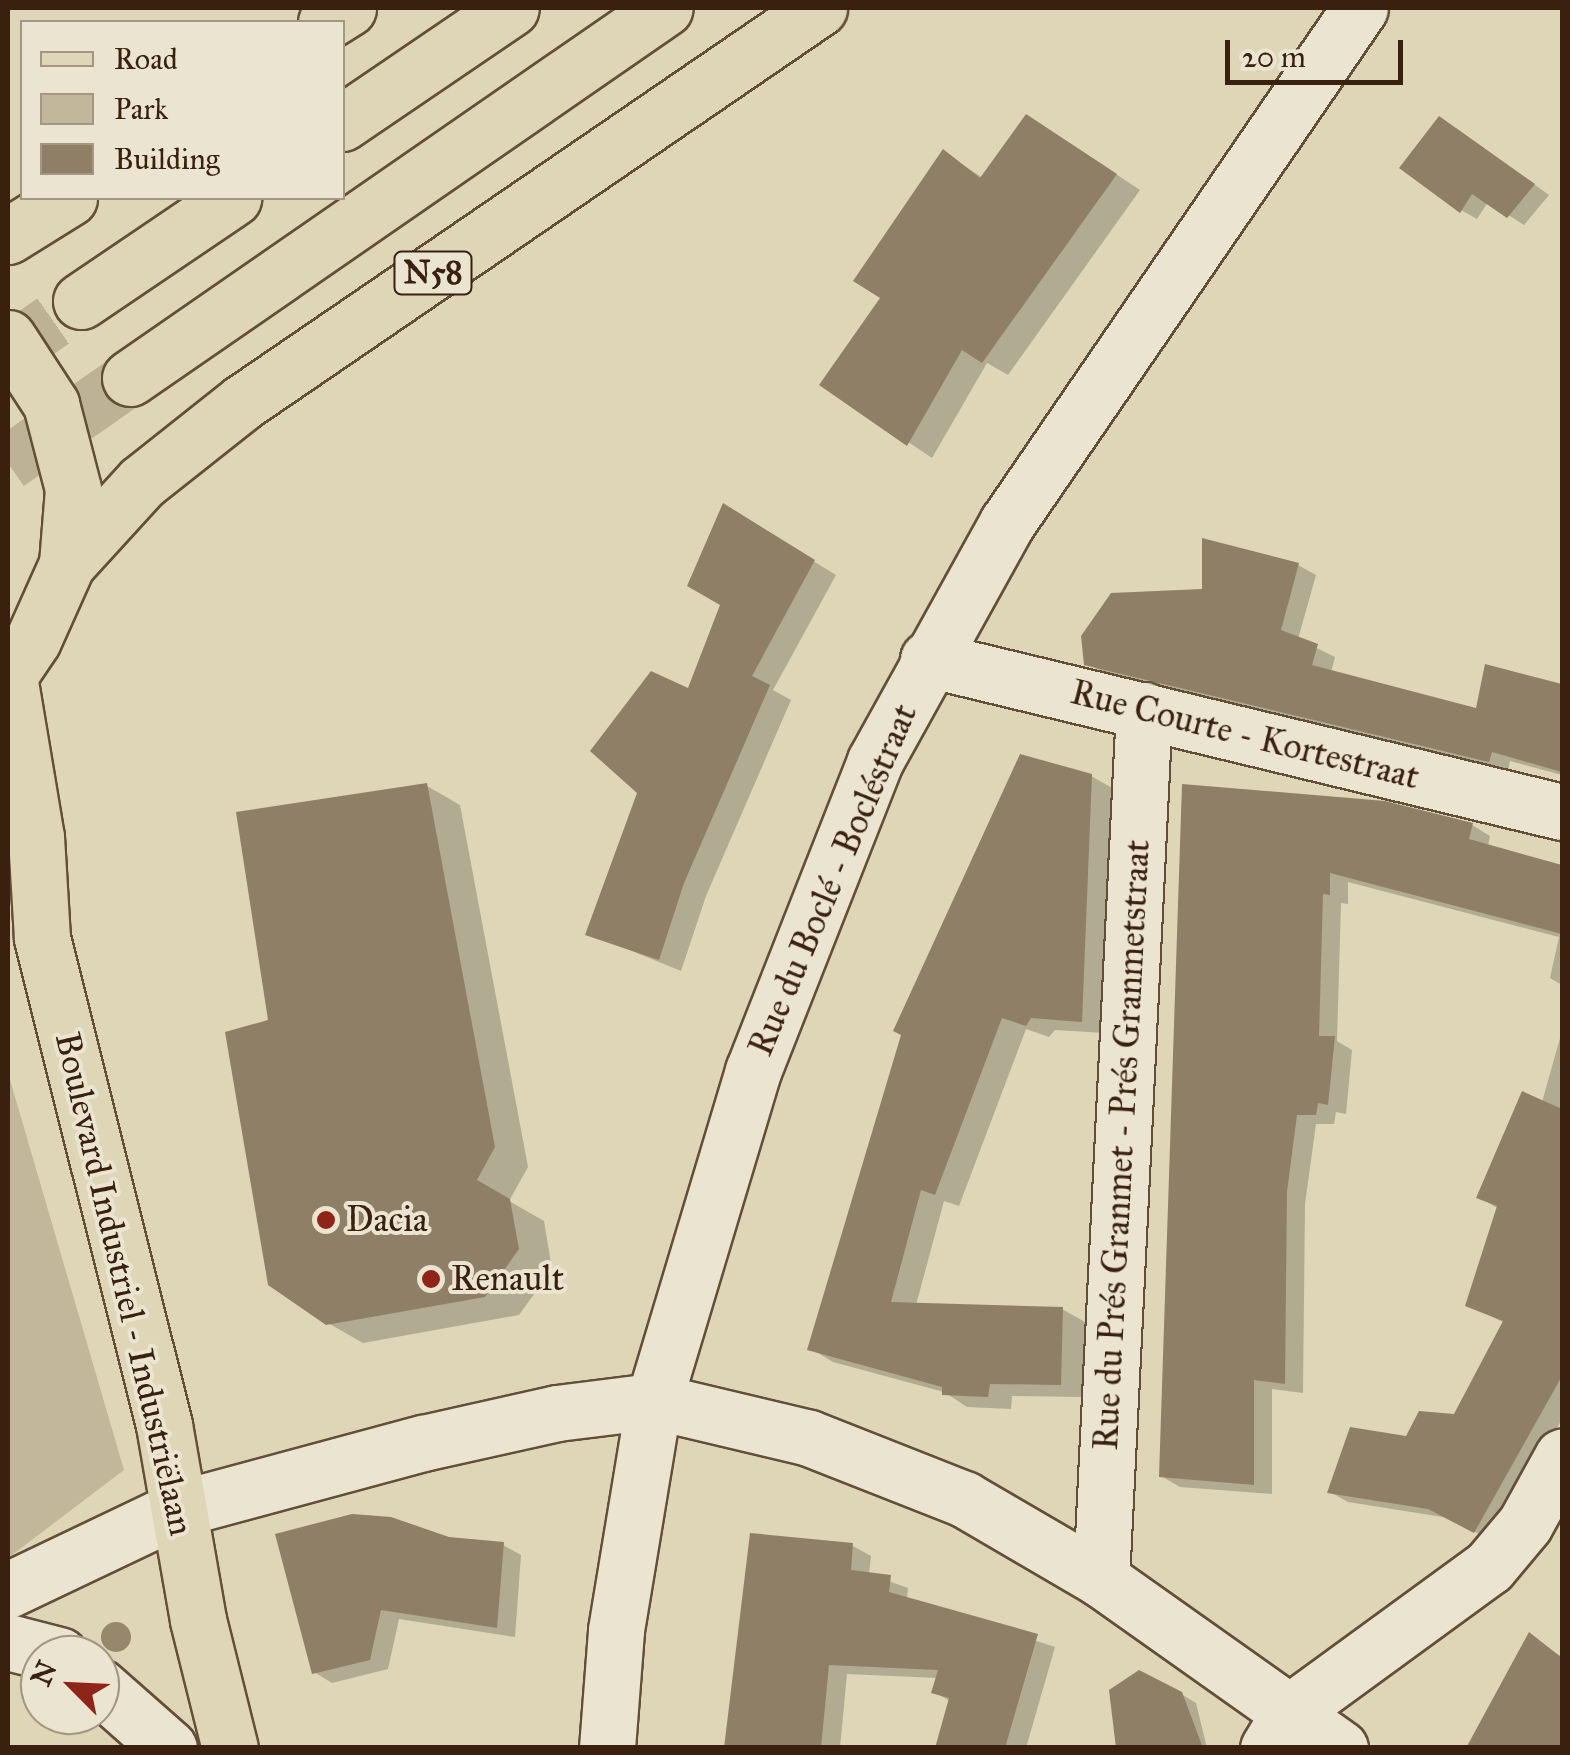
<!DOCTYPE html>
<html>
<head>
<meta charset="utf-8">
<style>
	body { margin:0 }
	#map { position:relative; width:1570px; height:1755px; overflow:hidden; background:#ded6b7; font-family:"IM FELL Great Primer",serif }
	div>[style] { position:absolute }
	.green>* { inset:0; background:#c2b79a }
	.shadow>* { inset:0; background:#0003 }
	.building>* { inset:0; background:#8f7f66 }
	.highway-tunnel>* { height:55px; margin-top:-27.5px; transform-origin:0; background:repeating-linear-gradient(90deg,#bdb295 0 55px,transparent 0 83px) }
	.roads { filter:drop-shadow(2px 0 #634e38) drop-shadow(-2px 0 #634e38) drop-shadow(0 2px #634e38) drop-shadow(0 -2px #634e38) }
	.minor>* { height:55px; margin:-27.5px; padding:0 27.5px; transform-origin:27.5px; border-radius:27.5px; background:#eae4d0 }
	.major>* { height:55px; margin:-27.5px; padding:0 27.5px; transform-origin:27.5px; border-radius:27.5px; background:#ded6b7 }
	.highway>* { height:55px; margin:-27.5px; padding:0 27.5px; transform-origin:27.5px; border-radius:27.5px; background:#ded6b7 }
	.trees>* { width:30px; height:30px; margin:-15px; border-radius:50%; background:#96876d }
	.dots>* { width:28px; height:28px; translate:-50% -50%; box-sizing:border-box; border:5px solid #eae4d0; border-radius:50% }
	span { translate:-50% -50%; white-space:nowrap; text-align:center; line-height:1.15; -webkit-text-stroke:8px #eae4d0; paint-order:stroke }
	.shield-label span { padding:2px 8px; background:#eae4d0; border:2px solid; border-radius:8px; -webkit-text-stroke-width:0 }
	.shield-label { font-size:32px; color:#3a200e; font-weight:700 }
	.street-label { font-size:35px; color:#3a200e }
	.poi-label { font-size:35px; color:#3a200e }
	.left { translate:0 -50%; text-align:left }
	.frame { position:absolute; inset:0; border:10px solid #3a200e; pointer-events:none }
	.legend { position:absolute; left:20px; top:20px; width:325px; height:180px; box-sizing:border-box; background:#eae4d0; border:2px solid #a49682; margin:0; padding:12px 18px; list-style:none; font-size:30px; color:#3a200e }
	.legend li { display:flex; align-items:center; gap:20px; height:50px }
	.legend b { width:50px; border:2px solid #a49682 }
	.north { position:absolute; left:20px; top:1635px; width:100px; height:100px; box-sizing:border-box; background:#eae4d0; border:2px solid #a49682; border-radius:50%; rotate:294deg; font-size:28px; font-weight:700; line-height:40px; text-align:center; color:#3a200e }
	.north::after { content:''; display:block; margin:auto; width:35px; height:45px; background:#8f2418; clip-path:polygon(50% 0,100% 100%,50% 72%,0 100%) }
	.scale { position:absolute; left:1225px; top:40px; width:178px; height:45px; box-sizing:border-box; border:5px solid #3a200e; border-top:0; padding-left:12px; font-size:30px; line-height:35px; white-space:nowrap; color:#3a200e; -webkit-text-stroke:8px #eae4d0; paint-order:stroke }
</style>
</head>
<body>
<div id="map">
	<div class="green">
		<i style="clip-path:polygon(8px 1073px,124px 1470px,8px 1558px)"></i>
	</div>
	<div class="shadow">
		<i style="clip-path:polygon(1456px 128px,1549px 195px,1524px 225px,1488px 202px,1477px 219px,1461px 210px)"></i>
		<i style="clip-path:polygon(1051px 131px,1140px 190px,1008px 375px,987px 363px,932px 458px,823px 385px,884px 297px,943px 152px,983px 178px)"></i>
		<i style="clip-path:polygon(746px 520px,836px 575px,773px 690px,791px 700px,706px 896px,681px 971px,588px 933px,723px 604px)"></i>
		<i style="clip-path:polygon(1298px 565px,1316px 575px,1298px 639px,1335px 657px,1331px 672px,1478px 712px,1487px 667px,1562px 686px,1562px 775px,1510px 761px,1508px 771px,1105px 674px,1087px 663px,1204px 592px)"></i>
		<i style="clip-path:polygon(1091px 776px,1114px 789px,1105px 1033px,1055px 1030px,1049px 1037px,1026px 1029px,959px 1206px,944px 1201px,916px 1305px,1062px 1309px,1085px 1322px,1084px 1397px,1012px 1396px,1011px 1409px,967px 1407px,944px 1392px,833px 1362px,810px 1348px)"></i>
		<i style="clip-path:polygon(427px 786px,460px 805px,528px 1167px,509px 1201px,544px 1221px,552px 1269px,519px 1315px,363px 1343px,328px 1323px,271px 1022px)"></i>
		<i style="clip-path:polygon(1184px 787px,1472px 825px,1490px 836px,1488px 846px,1562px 867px,1562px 985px,1550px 978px,1559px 937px,1348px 882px,1348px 904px,1341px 903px,1337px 1041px,1352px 1050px,1346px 1114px,1336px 1112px,1334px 1124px,1316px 1124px,1305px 1204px,1303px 1393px,1272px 1389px,1272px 1494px,1180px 1487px,1161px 1476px)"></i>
		<i style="clip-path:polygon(1562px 1031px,1562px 1419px,1494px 1542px,1449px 1518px,1348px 1502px,1330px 1492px,1407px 1438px,1455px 1417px,1505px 1323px,1468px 1305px,1499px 1209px,1479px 1197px,1542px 1102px)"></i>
		<i style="clip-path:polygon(449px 1539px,503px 1545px,521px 1555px,515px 1637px,399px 1619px,388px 1669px,332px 1683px,314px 1672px)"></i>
		<i style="clip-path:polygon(853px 1546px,871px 1556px,869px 1574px,908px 1588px,907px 1599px,1055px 1647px,1026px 1748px,938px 1748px,950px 1701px,934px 1692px,938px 1678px,847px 1674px,840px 1748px,727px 1748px)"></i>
		<i style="clip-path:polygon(1530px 1636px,1562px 1657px,1562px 1748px,1469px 1748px)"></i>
		<i style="clip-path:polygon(1181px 1694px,1196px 1703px,1207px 1748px,1119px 1748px)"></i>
	</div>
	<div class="building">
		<i style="clip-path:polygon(1026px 114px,1117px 174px,982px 363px,962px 350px,907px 446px,819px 385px,880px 298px,853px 281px,943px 149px,980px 178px)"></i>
		<i style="clip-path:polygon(1439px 116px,1535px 184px,1507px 218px,1472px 194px,1460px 213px,1399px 168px)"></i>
		<i style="clip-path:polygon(723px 503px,815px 560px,752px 676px,770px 685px,684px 883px,659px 960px,585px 935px,637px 793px,590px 751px,651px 671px,688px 688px,720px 605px,687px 586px)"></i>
		<i style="clip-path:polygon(1202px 538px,1299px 563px,1281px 630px,1318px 644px,1312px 665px,1476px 708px,1485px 664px,1562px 684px,1562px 772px,1492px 752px,1489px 762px,1084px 665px,1081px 636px,1111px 593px,1202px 589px)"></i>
		<i style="clip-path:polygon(1020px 754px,1092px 774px,1082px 1022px,1031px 1018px,1026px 1026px,1002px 1018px,935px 1195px,921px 1190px,891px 1302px,1063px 1307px,1061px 1385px,990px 1384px,988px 1397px,942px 1395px,942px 1387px,807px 1350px,901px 1035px,893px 1031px)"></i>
		<i style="clip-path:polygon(427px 783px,495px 1147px,477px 1180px,510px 1199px,519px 1249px,485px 1297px,326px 1325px,268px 1285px,225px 1032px,268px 1020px,236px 812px)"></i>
		<i style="clip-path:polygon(1182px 784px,1385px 801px,1473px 823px,1469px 839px,1562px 865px,1562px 934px,1330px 873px,1330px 895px,1323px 894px,1319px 1036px,1335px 1036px,1328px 1105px,1318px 1103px,1316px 1115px,1297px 1115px,1287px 1192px,1285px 1384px,1254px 1380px,1254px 1485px,1159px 1477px)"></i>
		<i style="clip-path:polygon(1522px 1091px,1562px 1109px,1562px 1376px,1474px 1533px,1428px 1509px,1327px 1493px,1350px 1427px,1406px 1436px,1419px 1411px,1454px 1414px,1503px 1321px,1465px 1306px,1497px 1206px,1476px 1198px)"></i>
		<i style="clip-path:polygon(352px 1514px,391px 1517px,449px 1537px,504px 1542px,497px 1628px,381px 1610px,370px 1660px,312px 1674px,275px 1534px)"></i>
		<i style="clip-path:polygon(750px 1533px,853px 1543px,851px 1570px,891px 1575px,889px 1592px,1038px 1634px,1005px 1748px,935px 1748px,949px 1698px,931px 1693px,938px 1670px,829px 1665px,821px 1748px,724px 1748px)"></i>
		<i style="clip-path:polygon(1529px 1632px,1562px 1658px,1562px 1748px,1466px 1748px)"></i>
		<i style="clip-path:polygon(1139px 1670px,1182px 1692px,1203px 1748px,1116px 1748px,1109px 1690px)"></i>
	</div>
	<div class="highway-tunnel">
		<i style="left:8px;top:352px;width:89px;rotate:-34.9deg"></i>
		<i style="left:8px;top:463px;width:149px;rotate:-34.9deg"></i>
	</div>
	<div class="roads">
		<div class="minor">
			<i style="left:928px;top:659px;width:652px;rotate:13.57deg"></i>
			<i style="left:1101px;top:1579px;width:870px;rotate:-87.17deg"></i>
			<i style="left:8px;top:1590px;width:188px;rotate:-25.5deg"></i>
			<i style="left:178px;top:1509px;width:254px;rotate:-15.1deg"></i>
			<i style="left:423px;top:1443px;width:137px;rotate:-12.6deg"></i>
			<i style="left:557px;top:1413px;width:98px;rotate:-7.1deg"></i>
			<i style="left:654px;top:1401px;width:159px;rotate:13.4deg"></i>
			<i style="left:809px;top:1438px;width:167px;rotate:21.5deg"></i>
			<i style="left:964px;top:1499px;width:159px;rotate:30.3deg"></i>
			<i style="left:1101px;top:1579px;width:293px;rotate:35.3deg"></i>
			<i style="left:8px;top:1642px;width:53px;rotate:14.3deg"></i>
			<i style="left:100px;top:1687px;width:92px;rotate:41.5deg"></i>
			<i style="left:607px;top:1748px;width:118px;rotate:-85.6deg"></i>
			<i style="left:616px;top:1630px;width:232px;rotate:-80.6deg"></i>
			<i style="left:654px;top:1401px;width:345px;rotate:-73.3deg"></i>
			<i style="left:753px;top:1071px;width:333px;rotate:-68.5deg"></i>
			<i style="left:875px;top:761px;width:272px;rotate:-61deg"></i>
			<i style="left:1007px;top:523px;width:624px;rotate:-55.57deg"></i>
			<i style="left:1268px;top:1748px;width:42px;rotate:-58.6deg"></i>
			<i style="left:1290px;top:1712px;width:246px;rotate:-36.1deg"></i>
			<i style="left:1489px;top:1567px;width:56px;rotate:-50.1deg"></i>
			<i style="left:1525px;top:1524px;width:77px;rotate:-61.1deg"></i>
		</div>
		<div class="major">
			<i style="left:8px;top:338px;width:79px;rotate:56.9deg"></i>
			<i style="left:51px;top:404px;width:88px;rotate:75.5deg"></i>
			<i style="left:73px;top:489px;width:75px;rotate:94.6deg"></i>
			<i style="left:67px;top:564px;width:83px;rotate:114.1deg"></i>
			<i style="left:33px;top:640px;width:45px;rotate:124deg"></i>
			<i style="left:9px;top:676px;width:163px;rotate:80.5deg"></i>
			<i style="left:36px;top:837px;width:101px;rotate:86.6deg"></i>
			<i style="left:42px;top:938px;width:502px;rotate:75.94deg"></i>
			<i style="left:164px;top:1425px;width:198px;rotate:80.1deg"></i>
			<i style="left:198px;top:1620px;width:132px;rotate:76deg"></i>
		</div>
		<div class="highway">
			<i style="left:326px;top:22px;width:26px;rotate:-32deg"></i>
			<i style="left:342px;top:123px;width:204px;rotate:-34.2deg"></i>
			<i style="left:8px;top:236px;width:72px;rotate:-31.9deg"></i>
			<i style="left:81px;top:301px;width:184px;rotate:-34.1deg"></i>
			<i style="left:130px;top:378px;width:650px;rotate:-34.67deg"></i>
			<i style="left:67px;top:564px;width:111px;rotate:-47.6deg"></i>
			<i style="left:142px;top:482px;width:129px;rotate:-38.4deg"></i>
			<i style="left:243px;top:402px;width:698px;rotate:-34.37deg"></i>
		</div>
	</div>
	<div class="trees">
		<i style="left:116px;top:1637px"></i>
	</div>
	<div class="dots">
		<i style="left:326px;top:1220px;background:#8f2418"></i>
		<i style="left:431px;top:1279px;background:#8f2418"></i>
	</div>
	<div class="shield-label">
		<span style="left:433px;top:273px">N58</span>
	</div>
	<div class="street-label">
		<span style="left:1245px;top:735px;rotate:14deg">Rue Courte - Kortestraat</span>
		<span style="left:833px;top:880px;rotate:-67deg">Rue du Boclé - Bocléstraat</span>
		<span style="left:1122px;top:1145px;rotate:-87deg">Rue du Prés Granmet - Prés Granmetstraat</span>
		<span style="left:124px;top:1284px;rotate:77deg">Boulevard Industriel - Industriëlaan</span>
	</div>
	<div class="poi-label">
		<span class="left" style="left:346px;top:1220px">Dacia</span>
		<span class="left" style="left:451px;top:1279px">Renault</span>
	</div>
	<div class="frame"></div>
	<ul class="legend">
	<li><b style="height:12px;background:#ded6b7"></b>Road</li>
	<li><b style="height:28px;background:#c2b79a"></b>Park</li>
	<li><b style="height:28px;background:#8f7f66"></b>Building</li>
	</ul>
	<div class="north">N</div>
	<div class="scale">20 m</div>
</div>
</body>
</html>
